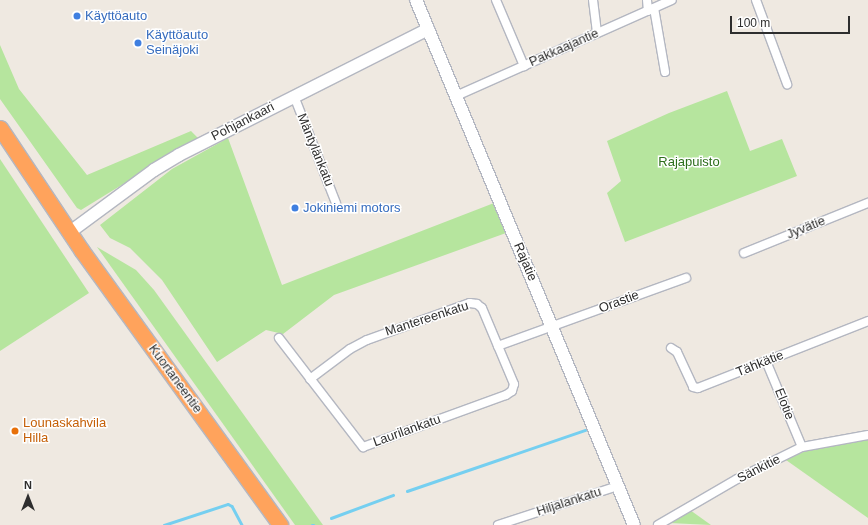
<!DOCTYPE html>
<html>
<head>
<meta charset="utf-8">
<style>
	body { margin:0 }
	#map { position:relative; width:868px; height:525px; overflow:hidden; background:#efe9e1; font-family:Helvetica,sans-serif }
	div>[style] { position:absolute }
	.green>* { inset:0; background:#b6e59e }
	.stream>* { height:2.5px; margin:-1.25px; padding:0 1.25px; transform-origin:1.25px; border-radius:1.25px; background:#75cff0 }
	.roads { filter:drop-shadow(1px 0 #b4b7c1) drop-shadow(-1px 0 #b4b7c1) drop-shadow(0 1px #b4b7c1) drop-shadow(0 -1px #b4b7c1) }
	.street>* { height:8px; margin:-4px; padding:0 4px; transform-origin:4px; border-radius:4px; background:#fff }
	.secondary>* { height:12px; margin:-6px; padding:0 6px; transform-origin:6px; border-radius:6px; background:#fff }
	.highway>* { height:15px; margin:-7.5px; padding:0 7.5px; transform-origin:7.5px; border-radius:7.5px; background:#ffa35c }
	.dots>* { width:11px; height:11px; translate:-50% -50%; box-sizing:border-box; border:2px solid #fff; border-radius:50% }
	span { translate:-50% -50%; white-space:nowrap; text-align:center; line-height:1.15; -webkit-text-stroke:3px #fff; paint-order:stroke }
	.shop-label { font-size:13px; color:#366cbe }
	.left { translate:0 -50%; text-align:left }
	.street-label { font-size:13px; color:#2e2e2e }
	.park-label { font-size:13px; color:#2c6e1b }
	.food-label { font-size:13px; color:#c56008 }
	.north { position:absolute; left:8px; top:477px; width:40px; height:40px; -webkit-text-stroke:3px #fff; paint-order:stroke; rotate:0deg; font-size:11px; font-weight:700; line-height:16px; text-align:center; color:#2e2e2e }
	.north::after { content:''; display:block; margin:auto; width:14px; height:18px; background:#2e2e2e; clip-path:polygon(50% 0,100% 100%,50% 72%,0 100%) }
	.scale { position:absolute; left:730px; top:16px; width:120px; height:18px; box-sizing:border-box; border:2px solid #2e2e2e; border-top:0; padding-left:5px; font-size:12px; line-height:14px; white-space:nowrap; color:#2e2e2e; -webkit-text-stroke:3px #fff; paint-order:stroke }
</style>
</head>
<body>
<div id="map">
	<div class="green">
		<i style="clip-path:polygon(0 45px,19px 89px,87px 175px,191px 131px,198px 138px,81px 210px,77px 208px,0 99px)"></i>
		<i style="clip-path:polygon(727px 91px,750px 151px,782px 139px,797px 176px,625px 242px,607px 193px,621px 181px,607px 141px,669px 113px)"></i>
		<i style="clip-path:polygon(228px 138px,282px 285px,494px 203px,506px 233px,334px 295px,283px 334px,266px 330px,217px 362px,162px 280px,130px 248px,110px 238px,100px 225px,172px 169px)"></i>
		<i style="clip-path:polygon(0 159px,89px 293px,0 351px)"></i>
		<i style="clip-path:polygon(97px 247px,136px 270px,154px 290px,323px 525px,295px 525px)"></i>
		<i style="clip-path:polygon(868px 440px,868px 518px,786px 460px,810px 449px)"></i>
		<i style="clip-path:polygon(690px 510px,711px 525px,669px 523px)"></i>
	</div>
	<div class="stream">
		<i style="left:407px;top:491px;width:188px;rotate:-18.9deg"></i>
		<i style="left:331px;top:518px;width:66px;rotate:-20.4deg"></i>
		<i style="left:164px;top:525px;width:67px;rotate:-18.2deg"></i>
		<i style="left:228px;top:504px;width:4px;rotate:27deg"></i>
		<i style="left:232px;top:506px;width:21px;rotate:62deg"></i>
		<i style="left:312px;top:525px;width:2px"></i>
	</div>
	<div class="roads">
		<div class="street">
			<i style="left:496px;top:0;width:72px;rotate:67deg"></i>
			<i style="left:593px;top:0;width:33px;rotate:83deg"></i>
			<i style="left:647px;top:0;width:11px;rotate:85deg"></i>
			<i style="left:756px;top:0;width:90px;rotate:69.7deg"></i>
			<i style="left:654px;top:8px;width:65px;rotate:80.2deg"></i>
			<i style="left:294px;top:96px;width:115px;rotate:68.6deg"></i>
			<i style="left:456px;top:96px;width:236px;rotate:-24deg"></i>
			<i style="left:744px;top:253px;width:134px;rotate:-22deg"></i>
			<i style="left:279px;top:338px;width:138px;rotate:52.4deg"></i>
			<i style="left:363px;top:447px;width:152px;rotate:-20deg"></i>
			<i style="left:506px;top:395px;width:7px;rotate:-34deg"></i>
			<i style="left:512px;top:391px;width:7px;rotate:-74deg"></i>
			<i style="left:514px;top:384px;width:41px;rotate:-112.8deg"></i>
			<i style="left:671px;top:348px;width:7px;rotate:34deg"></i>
			<i style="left:677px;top:352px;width:38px;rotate:65deg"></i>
			<i style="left:693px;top:387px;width:5px;rotate:11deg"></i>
			<i style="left:698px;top:388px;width:183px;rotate:-21.5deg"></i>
			<i style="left:766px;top:361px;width:93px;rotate:67.3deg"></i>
			<i style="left:310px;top:379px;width:50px;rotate:-36.9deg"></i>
			<i style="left:350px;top:349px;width:19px;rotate:-28deg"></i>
			<i style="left:367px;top:340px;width:109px;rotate:-19.8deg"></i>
			<i style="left:470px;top:303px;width:7px;rotate:8deg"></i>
			<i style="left:477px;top:304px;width:6px;rotate:39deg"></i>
			<i style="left:482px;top:308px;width:41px;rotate:67.2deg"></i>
			<i style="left:498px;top:346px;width:200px;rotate:-19.9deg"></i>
			<i style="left:498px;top:525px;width:126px;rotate:-18deg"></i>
			<i style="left:658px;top:525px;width:91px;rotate:-30.2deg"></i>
			<i style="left:737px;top:479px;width:72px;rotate:-26.2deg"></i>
			<i style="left:802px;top:447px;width:67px;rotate:-10.3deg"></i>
		</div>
		<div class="secondary">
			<i style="left:416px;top:0;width:568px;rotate:67.45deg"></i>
			<i style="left:70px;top:232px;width:104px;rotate:-36.4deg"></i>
			<i style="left:154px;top:170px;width:29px;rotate:-31deg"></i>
			<i style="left:179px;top:155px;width:279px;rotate:-26.8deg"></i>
		</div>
		<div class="highway">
			<i style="left:0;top:128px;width:148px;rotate:56.3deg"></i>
			<i style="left:82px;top:251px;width:338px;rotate:54.1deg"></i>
		</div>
	</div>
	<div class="dots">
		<i style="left:77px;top:16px;background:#3f7fe0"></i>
		<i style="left:138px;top:43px;background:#3f7fe0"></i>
		<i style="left:295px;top:208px;background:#3f7fe0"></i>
		<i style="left:15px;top:431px;background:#e8710a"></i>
	</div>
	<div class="shop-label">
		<span class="left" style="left:85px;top:16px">Käyttöauto</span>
		<span class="left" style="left:146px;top:43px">Käyttöauto<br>Seinäjoki</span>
		<span class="left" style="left:303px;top:208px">Jokiniemi motors</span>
	</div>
	<div class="street-label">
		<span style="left:564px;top:48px;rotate:-24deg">Pakkaajantie</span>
		<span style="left:243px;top:122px;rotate:-27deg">Pohjankaari</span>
		<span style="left:315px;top:150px;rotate:68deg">Mäntylänkatu</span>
		<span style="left:806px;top:228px;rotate:-22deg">Jyvätie</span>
		<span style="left:525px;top:262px;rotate:67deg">Rajatie</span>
		<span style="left:619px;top:302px;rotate:-21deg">Orastie</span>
		<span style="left:427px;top:319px;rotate:-18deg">Mantereenkatu</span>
		<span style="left:760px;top:364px;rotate:-22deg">Tähkätie</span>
		<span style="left:175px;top:379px;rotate:54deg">Kuortaneentie</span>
		<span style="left:784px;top:404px;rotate:68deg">Elotie</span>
		<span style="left:407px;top:431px;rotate:-20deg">Laurilankatu</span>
		<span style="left:759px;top:469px;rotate:-27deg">Sänkitie</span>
		<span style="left:569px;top:502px;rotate:-18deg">Hiljalankatu</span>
	</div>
	<div class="park-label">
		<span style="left:689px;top:162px">Rajapuisto</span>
	</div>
	<div class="food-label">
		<span class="left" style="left:23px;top:431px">Lounaskahvila<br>Hilla</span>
	</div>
	<div class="north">N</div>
	<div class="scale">100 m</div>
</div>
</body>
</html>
